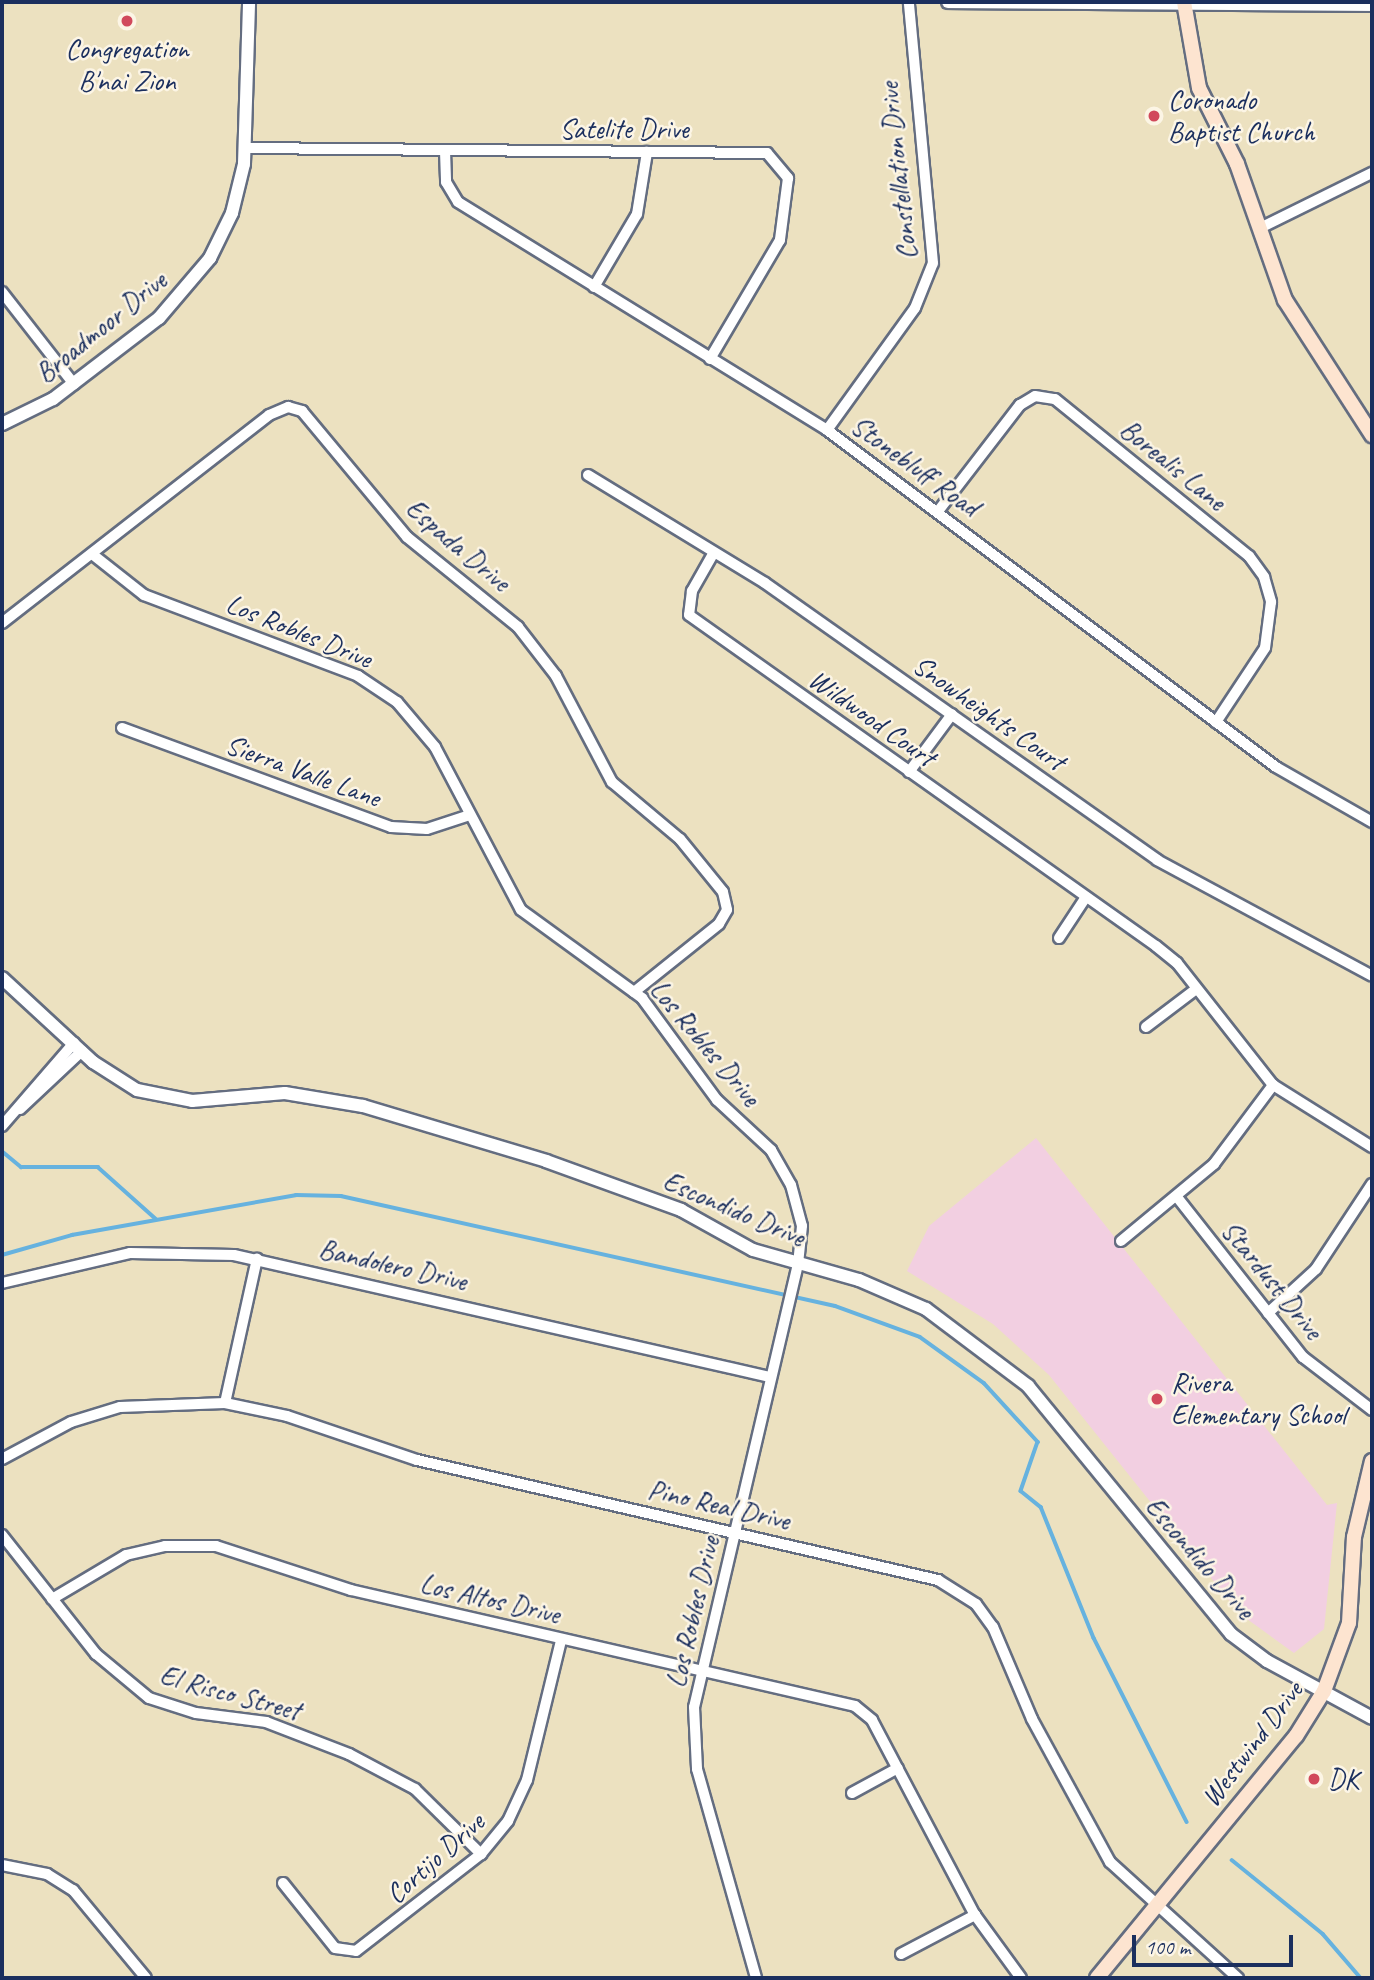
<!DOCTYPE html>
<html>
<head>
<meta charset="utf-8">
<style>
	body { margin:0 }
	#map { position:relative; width:1374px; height:1980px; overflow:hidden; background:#ece1c0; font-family:Caveat,sans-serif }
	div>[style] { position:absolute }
	.built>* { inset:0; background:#f2cfe1 }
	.stream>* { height:3.5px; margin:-1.75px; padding:0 1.75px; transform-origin:1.75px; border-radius:1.75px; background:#66b2df }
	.roads { filter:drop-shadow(2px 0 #646d80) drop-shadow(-2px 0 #646d80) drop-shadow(0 2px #646d80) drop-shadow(0 -2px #646d80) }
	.minor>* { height:10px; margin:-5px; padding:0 5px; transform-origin:5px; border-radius:5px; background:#fff }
	.tertiary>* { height:12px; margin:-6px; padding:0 6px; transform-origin:6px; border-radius:6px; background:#fff }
	.secondary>* { height:14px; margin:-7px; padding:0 7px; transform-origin:7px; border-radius:7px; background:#fde4d0 }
	.dots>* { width:19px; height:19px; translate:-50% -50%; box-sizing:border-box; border:4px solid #fcf5e5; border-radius:50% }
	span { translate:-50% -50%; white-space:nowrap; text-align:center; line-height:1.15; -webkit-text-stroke:5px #fcf5e5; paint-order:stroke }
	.poi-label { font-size:28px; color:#1b2f5e }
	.left { translate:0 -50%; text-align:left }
	.street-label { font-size:28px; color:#1b2f5e }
	.frame { position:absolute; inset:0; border:4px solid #1b2f5e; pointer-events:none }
	.scale { position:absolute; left:1132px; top:1935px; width:161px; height:32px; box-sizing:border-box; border:4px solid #1b2f5e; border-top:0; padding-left:9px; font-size:21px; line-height:24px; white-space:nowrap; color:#1b2f5e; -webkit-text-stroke:5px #fcf5e5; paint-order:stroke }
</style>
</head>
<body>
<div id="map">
	<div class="built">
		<i style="clip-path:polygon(1036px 1138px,1327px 1505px,1337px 1503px,1324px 1629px,1294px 1653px,1240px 1614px,1049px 1375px,993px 1324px,907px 1271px,929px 1226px)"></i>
	</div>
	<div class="stream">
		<i style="left:2px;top:1151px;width:25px;rotate:40deg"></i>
		<i style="left:21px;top:1167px;width:77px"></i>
		<i style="left:98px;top:1167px;width:78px;rotate:41.9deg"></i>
		<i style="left:2px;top:1255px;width:73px;rotate:-15.9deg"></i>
		<i style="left:72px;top:1235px;width:228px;rotate:-10.1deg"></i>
		<i style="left:296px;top:1195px;width:45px;rotate:1.3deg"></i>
		<i style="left:341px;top:1196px;width:506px;rotate:12.55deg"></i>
		<i style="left:835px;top:1306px;width:90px;rotate:20deg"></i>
		<i style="left:920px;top:1337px;width:79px;rotate:35.7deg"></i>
		<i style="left:984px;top:1383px;width:80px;rotate:47.5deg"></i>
		<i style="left:1038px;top:1442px;width:52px;rotate:109.1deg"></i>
		<i style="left:1021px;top:1491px;width:26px;rotate:39deg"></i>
		<i style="left:1041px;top:1507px;width:141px;rotate:68deg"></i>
		<i style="left:1094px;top:1638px;width:206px;rotate:63.2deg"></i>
		<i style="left:1232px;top:1860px;width:117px;rotate:39.1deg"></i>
		<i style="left:1323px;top:1934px;width:58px;rotate:49.2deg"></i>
	</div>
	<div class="roads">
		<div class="minor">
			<i style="left:245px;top:148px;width:522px;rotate:0.55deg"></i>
			<i style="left:767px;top:153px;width:33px;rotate:50deg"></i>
			<i style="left:788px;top:178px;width:63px;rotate:97.4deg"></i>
			<i style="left:780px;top:240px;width:138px;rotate:120.5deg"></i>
			<i style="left:445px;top:151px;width:31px;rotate:88deg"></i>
			<i style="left:446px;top:182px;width:23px;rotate:59deg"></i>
			<i style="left:458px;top:202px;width:434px;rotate:31.7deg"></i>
			<i style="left:827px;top:430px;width:561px;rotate:36.89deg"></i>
			<i style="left:1276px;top:767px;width:111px;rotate:29.8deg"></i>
			<i style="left:1260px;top:228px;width:125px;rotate:-26.2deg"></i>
			<i style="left:594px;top:287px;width:85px;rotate:-59.5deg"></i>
			<i style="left:637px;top:214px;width:63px;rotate:-80.8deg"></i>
			<i style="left:2px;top:292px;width:117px;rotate:52deg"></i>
			<i style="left:827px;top:430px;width:150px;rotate:-54.2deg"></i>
			<i style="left:915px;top:308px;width:48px;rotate:-68.2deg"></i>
			<i style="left:933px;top:263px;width:262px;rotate:-95.3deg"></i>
			<i style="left:588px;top:475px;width:207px;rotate:31.4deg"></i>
			<i style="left:765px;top:583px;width:480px;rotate:35.2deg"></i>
			<i style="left:1157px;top:860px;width:244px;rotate:28.3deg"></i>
			<i style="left:939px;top:510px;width:133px;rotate:-52.4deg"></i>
			<i style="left:1020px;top:405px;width:17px;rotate:-31deg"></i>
			<i style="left:1035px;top:396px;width:20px;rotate:9deg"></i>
			<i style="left:1055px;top:399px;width:250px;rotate:39deg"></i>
			<i style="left:1249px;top:556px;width:26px;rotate:54deg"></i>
			<i style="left:1264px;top:577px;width:26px;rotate:74deg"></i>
			<i style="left:1271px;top:602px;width:46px;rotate:97.4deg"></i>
			<i style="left:1265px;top:648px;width:89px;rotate:123.5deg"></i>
			<i style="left:92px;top:554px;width:66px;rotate:38.3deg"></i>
			<i style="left:144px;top:595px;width:229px;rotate:20.7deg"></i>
			<i style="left:358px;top:676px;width:47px;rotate:33.7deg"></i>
			<i style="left:397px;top:702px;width:59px;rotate:49.8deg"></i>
			<i style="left:435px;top:747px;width:184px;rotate:62.2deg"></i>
			<i style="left:521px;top:910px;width:150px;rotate:36deg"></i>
			<i style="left:642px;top:998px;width:127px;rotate:53.7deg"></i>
			<i style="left:717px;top:1100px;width:74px;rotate:42.8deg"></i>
			<i style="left:771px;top:1150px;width:40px;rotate:60.3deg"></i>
			<i style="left:791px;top:1185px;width:42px;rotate:75deg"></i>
			<i style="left:802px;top:1226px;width:38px;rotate:96deg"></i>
			<i style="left:798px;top:1264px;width:455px;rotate:103.2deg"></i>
			<i style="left:694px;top:1707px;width:62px;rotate:87.2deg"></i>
			<i style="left:697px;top:1769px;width:217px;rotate:74.2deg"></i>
			<i style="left:713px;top:554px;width:43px;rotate:119.6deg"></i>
			<i style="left:692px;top:591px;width:24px;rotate:97deg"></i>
			<i style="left:689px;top:615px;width:572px;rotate:35.33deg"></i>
			<i style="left:1156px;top:946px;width:27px;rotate:39deg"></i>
			<i style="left:1177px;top:963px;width:155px;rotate:51.8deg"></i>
			<i style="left:1273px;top:1085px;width:117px;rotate:32.1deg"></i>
			<i style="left:2px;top:623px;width:338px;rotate:-37.9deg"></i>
			<i style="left:269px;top:415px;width:21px;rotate:-23deg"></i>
			<i style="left:288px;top:407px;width:15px;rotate:16deg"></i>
			<i style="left:302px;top:411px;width:164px;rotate:50.2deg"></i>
			<i style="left:407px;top:537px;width:143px;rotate:39deg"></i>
			<i style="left:518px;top:627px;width:62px;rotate:52.2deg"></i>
			<i style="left:556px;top:676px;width:120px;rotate:62.2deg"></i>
			<i style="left:612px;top:782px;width:89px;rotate:40deg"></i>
			<i style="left:680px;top:839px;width:68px;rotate:50.9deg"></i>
			<i style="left:723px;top:892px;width:18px;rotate:77deg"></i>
			<i style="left:727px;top:910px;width:16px;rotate:120deg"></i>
			<i style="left:719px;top:924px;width:109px;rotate:141.3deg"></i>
			<i style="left:122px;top:728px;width:287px;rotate:20.2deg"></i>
			<i style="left:391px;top:827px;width:36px;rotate:3deg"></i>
			<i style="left:427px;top:829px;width:45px;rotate:-18deg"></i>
			<i style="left:909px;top:772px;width:72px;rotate:-53.4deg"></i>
			<i style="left:1059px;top:938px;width:49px;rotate:-56.6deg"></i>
			<i style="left:1146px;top:1027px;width:63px;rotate:-37.2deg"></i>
			<i style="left:20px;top:1109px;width:85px;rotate:-43.1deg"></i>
			<i style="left:2px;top:1126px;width:110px;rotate:-49.1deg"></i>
			<i style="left:1177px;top:1197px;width:204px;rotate:51.8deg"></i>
			<i style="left:1303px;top:1357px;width:87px;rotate:37.5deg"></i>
			<i style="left:1121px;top:1241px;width:121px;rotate:-39.6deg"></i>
			<i style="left:1214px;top:1164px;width:99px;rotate:-53.2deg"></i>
			<i style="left:2px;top:1283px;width:131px;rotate:-13.2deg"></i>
			<i style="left:130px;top:1253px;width:104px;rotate:1.1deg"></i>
			<i style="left:234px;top:1255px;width:550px;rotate:12.82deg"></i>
			<i style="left:1268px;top:1313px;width:65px;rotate:-42.5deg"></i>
			<i style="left:1316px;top:1269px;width:102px;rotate:-56.6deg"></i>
			<i style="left:225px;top:1403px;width:148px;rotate:-77.5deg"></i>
			<i style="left:2px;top:1459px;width:78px;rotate:-28.2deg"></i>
			<i style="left:71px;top:1422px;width:51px;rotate:-17deg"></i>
			<i style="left:120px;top:1407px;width:105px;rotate:-2.2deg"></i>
			<i style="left:225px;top:1403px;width:63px;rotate:11.8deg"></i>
			<i style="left:287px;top:1416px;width:137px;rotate:18.7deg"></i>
			<i style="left:417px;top:1460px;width:535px;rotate:12.97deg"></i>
			<i style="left:938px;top:1580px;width:45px;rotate:32.3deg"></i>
			<i style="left:976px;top:1604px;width:29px;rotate:54deg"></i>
			<i style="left:993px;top:1627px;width:100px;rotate:67deg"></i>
			<i style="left:1032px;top:1719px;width:163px;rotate:61.4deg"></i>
			<i style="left:1110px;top:1862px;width:173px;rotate:42.2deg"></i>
			<i style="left:2px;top:1535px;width:152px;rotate:51.7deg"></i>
			<i style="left:96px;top:1654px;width:69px;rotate:39.7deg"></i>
			<i style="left:149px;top:1698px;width:49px;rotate:17.7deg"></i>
			<i style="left:196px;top:1713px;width:71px;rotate:7.3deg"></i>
			<i style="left:266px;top:1722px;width:89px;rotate:21.1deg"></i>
			<i style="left:349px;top:1754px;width:75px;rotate:27.9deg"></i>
			<i style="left:415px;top:1789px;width:93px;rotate:44.6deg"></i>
			<i style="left:52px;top:1599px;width:86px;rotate:-30.7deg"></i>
			<i style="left:126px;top:1555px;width:40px;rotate:-13deg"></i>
			<i style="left:165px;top:1546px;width:51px"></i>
			<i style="left:216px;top:1546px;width:142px;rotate:18.1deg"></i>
			<i style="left:351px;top:1590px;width:517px;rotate:12.96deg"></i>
			<i style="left:855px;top:1706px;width:22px;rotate:39deg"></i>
			<i style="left:872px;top:1720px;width:221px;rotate:62.2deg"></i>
			<i style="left:975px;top:1915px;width:78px;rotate:53.9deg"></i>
			<i style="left:852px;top:1793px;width:52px;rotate:-28.5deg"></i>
			<i style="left:2px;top:1865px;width:46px;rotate:11.3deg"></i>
			<i style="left:47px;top:1874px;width:31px;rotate:32deg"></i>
			<i style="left:73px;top:1890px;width:114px;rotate:50.3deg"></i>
			<i style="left:283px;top:1883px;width:83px;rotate:51.3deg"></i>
			<i style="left:335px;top:1948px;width:21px;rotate:8deg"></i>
			<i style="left:356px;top:1951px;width:158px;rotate:-37.8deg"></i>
			<i style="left:481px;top:1854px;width:43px;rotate:-50.7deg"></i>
			<i style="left:508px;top:1821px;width:45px;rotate:-65.1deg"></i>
			<i style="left:527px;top:1780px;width:144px;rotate:-76.3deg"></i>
			<i style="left:901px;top:1954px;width:84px;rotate:-27.8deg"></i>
		</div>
		<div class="tertiary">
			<i style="left:948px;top:2px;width:424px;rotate:0.4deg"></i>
			<i style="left:2px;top:424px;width:57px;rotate:-26.1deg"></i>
			<i style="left:53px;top:399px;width:133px;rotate:-37.4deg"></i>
			<i style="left:159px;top:318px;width:79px;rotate:-49.6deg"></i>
			<i style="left:210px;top:258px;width:50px;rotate:-63.9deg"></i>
			<i style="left:232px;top:213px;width:50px;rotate:-76.2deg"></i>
			<i style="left:244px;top:164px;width:162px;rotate:-88.2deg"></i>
			<i style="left:2px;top:978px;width:124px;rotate:42.7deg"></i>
			<i style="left:93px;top:1062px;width:52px;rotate:32.5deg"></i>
			<i style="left:137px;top:1090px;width:56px;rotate:11.3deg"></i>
			<i style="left:192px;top:1101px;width:93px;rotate:-4.9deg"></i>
			<i style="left:285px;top:1093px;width:79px;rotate:9.5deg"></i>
			<i style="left:363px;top:1106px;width:191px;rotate:16.7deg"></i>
			<i style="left:546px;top:1161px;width:144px;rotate:19.9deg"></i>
			<i style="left:681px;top:1210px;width:82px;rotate:29.1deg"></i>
			<i style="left:753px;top:1250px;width:110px;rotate:15.8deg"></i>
			<i style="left:859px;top:1280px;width:73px;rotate:23.4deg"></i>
			<i style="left:926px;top:1309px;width:128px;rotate:37deg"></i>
			<i style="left:1028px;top:1386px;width:320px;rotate:50.7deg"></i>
			<i style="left:1231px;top:1634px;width:45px;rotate:36.9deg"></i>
			<i style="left:1267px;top:1661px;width:119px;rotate:28.5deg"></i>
		</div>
		<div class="secondary">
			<i style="left:1184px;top:2px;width:87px;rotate:80.1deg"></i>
			<i style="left:1199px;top:88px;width:85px;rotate:63.4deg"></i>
			<i style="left:1237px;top:164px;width:144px;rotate:70.6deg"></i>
			<i style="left:1285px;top:300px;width:161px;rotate:57.2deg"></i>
			<i style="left:1097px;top:1978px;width:313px;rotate:-50.6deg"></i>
			<i style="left:1296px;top:1736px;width:53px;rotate:-58.1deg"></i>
			<i style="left:1324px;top:1691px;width:72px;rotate:-69.8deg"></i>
			<i style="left:1349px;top:1623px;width:86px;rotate:-86.7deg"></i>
			<i style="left:1354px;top:1537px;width:78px;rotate:-76.7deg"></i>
		</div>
	</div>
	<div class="dots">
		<i style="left:127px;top:21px;background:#d1495b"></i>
		<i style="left:1154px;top:116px;background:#d1495b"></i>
		<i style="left:1157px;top:1399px;background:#d1495b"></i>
		<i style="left:1314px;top:1779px;background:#d1495b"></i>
	</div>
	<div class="poi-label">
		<span style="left:127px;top:65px">Congregation<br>B'nai Zion</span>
		<span class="left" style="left:1168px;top:116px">Coronado<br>Baptist Church</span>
		<span class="left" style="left:1171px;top:1399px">Rivera<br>Elementary School</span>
		<span class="left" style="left:1328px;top:1779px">DK</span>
	</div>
	<div class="street-label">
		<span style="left:624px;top:129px">Satelite Drive</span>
		<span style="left:898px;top:171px;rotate:-96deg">Constellation Drive</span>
		<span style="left:101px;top:327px;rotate:-39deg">Broadmoor Drive</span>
		<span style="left:1173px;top:465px;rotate:39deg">Borealis Lane</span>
		<span style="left:915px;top:466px;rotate:36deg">Stonebluff Road</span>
		<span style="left:458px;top:545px;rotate:40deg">Espada Drive</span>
		<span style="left:299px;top:631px;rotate:22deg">Los Robles Drive</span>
		<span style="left:989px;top:713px;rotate:35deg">Snowheights Court</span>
		<span style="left:872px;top:718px;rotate:35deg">Wildwood Court</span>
		<span style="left:303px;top:771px;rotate:20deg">Sierra Valle Lane</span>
		<span style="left:705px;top:1043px;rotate:50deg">Los Robles Drive</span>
		<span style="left:734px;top:1209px;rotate:23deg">Escondido Drive</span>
		<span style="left:393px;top:1265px;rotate:13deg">Bandolero Drive</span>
		<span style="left:1272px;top:1280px;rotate:51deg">Stardust Drive</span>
		<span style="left:719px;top:1505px;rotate:13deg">Pino Real Drive</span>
		<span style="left:1200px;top:1558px;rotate:49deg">Escondido Drive</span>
		<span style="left:490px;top:1599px;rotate:13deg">Los Altos Drive</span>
		<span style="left:693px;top:1612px;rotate:-77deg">Los Robles Drive</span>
		<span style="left:230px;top:1693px;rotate:15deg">El Risco Street</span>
		<span style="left:1252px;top:1744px;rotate:-53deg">Westwind Drive</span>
		<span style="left:435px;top:1858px;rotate:-42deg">Cortijo Drive</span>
	</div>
	<div class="frame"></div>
	<div class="scale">100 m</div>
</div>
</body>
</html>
